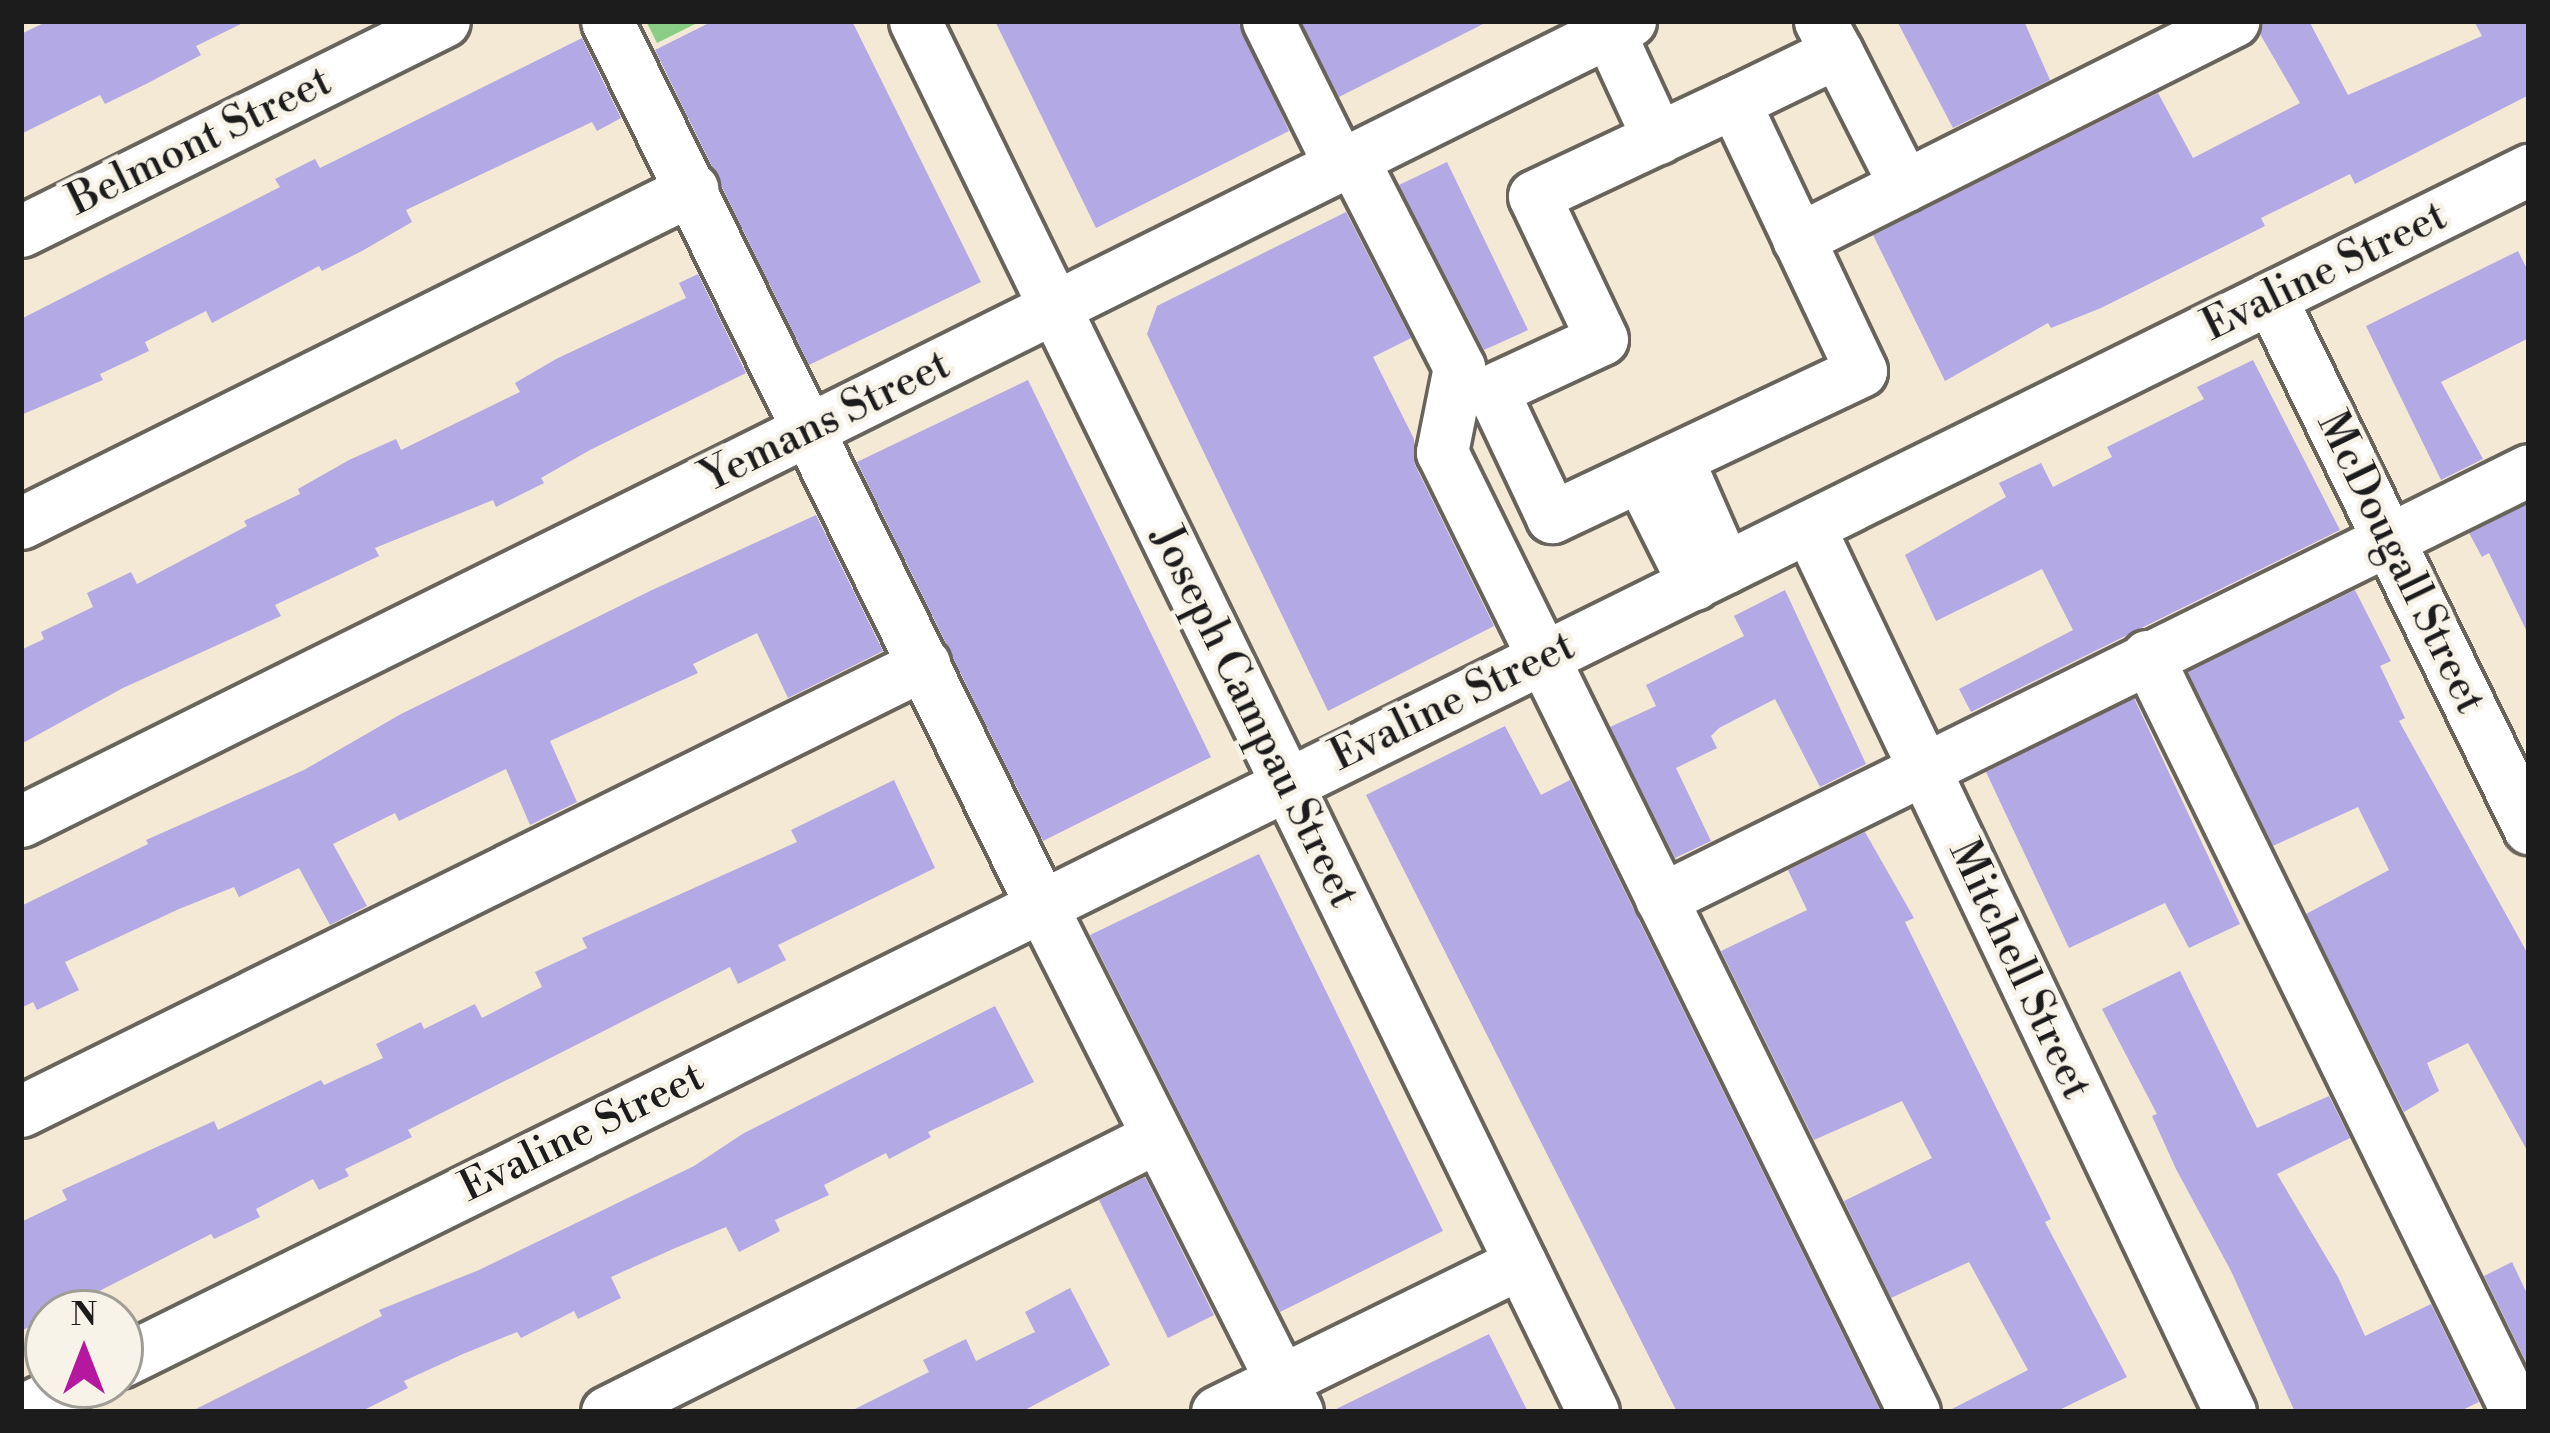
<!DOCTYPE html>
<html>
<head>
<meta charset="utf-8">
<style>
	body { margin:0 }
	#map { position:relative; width:2550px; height:1433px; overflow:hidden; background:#f4e9d4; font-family:"Libre Bodoni",serif }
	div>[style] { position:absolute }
	.green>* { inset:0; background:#89cd86 }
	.building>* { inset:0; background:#b3a9e5 }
	.roads { filter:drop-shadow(3px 0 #68645c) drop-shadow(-3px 0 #68645c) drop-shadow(0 3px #68645c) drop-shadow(0 -3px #68645c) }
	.minor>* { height:51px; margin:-25.5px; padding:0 25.5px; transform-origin:25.5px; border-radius:25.5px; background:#fff }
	span { translate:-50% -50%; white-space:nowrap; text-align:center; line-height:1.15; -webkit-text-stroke:9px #f7f3e8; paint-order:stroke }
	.street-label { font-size:42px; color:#1c1c1c }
	.frame { position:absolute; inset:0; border:24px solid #1c1c1c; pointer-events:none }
	.north { position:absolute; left:24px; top:1289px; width:120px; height:120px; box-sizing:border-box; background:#f7f3e8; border:3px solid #9f9d96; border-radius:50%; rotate:0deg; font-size:33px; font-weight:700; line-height:48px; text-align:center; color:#1c1c1c }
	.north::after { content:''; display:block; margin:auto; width:42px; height:54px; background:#b5179e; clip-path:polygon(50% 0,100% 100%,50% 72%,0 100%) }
</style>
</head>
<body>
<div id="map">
	<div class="green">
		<i style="clip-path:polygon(646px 21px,701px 21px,657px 43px)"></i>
	</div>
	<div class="building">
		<i style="clip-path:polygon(48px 21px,247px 21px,196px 46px,201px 55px,148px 83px,105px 104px,100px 95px,21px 134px,21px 34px)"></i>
		<i style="clip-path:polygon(713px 21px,852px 21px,981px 282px,809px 365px,655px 50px)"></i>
		<i style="clip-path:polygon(995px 21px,1238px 21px,1289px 131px,1096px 228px)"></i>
		<i style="clip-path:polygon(1301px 21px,1489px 21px,1339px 97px)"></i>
		<i style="clip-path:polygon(1897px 21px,2024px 21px,2050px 80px,1953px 128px)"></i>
		<i style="clip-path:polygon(2264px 21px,2309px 21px,2348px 95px,2482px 36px,2474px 21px,2529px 21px,2529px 95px,2355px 184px,2350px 174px,2261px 218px,2265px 226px,2101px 308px,2051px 328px,2048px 323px,1945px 381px,1873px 235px,2158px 93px,2193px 158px,2300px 103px,2260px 34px)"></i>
		<i style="clip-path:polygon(582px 38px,621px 118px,597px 131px,592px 122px,406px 210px,412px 222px,362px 251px,322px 271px,319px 266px,212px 323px,206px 311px,145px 342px,149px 351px,100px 374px,103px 380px,21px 415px,21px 319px,280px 187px,275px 179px,315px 159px,320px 168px)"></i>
		<i style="clip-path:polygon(1447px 162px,1528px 330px,1484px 350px,1399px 185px)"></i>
		<i style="clip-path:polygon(1346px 212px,1411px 338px,1373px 357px,1414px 439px,1415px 465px,1494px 626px,1328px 711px,1147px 334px,1157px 306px)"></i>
		<i style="clip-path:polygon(2518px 251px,2529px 273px,2529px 338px,2441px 382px,2483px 459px,2441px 480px,2366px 326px)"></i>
		<i style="clip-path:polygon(698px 274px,746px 373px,590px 450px,541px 478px,544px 483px,496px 507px,493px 500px,375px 548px,379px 556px,275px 605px,281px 616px,123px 688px,21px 744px,21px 650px,44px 639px,41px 632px,93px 607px,87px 593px,131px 572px,137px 584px,247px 526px,244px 521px,300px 494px,298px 489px,349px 460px,396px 439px,401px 450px,520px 392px,515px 383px,556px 359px,686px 298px,679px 283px)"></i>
		<i style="clip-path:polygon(2253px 360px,2340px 530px,1971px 712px,1959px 689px,2073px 630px,2042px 569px,1936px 621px,1905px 555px,2006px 497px,1999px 483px,2041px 463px,2053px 487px,2112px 457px,2107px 447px,2204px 399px,2197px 387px)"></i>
		<i style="clip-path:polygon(1028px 380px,1211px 757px,1043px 841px,857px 462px)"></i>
		<i style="clip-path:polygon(2529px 503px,2529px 636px,2489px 553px,2482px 557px,2469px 533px)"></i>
		<i style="clip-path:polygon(816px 515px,883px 651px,788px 698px,757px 633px,693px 664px,698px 673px,550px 741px,577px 802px,530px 825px,506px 769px,399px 821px,395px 813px,333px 844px,367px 906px,330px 925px,299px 868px,239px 897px,234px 887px,179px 909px,65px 962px,79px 990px,37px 1010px,33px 1002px,21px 1008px,21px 906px,148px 844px,146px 840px,304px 770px,401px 714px,650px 591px)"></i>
		<i style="clip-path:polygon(1785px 590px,1866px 764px,1820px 787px,1775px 699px,1719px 728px,1711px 736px,1717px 748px,1676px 768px,1711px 841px,1675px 858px,1610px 727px,1656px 706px,1646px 685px,1744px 636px,1734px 616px)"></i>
		<i style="clip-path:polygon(2355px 590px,2391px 661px,2380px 666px,2405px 718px,2399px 721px,2529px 956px,2529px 1154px,2468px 1043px,2427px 1063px,2439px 1091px,2404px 1112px,2306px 914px,2389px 870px,2358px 807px,2273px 846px,2188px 672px)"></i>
		<i style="clip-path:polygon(2134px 698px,2240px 924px,2189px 948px,2165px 903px,2069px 948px,1986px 772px)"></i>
		<i style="clip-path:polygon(1505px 726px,1541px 795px,1570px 780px,1881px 1412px,1677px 1412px,1366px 795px)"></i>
		<i style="clip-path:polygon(894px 780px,935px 868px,778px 945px,786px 960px,738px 984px,730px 967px,408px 1130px,412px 1137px,345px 1169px,349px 1176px,319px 1190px,313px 1179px,256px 1209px,260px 1217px,214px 1239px,211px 1234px,21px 1331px,21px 1222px,67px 1200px,62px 1190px,214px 1121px,218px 1130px,321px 1080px,324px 1085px,383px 1058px,376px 1044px,421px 1022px,424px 1029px,475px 1004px,482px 1018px,542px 987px,535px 972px,587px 948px,582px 938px,797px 842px,791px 830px)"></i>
		<i style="clip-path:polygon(1865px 832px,1914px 918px,1905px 922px,2051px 1219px,2045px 1222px,2127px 1377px,2055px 1412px,1946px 1412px,2028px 1370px,1969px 1262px,1891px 1298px,1844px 1201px,1932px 1158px,1902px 1101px,1814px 1140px,1721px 951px,1807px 910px,1788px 870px)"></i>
		<i style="clip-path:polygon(1259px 854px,1443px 1231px,1280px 1312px,1090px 935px)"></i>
		<i style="clip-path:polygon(2180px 971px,2257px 1128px,2329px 1096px,2350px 1138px,2277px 1174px,2338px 1277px,2365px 1336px,2431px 1304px,2479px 1402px,2458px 1412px,2295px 1412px,2231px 1271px,2176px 1169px,2152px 1116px,2157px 1114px,2102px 1009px)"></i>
		<i style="clip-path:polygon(995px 1006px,1034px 1082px,928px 1132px,931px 1137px,889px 1159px,886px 1153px,824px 1185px,829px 1195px,775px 1220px,780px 1231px,739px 1252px,726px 1227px,673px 1249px,611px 1277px,621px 1298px,578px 1319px,574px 1311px,521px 1338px,517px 1332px,463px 1354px,404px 1381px,408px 1388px,360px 1412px,190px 1412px,382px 1316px,379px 1310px,479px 1270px,694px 1166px,744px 1133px)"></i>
		<i style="clip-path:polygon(1145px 1177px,1214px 1315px,1168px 1338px,1099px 1200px)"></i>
		<i style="clip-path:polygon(2512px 1262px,2529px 1298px,2529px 1368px,2484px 1276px)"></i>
		<i style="clip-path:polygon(1070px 1288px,1110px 1365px,1021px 1412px,849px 1412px,929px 1372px,923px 1360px,966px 1339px,976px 1361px,1035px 1332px,1025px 1312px)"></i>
		<i style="clip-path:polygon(1489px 1334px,1528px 1412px,1330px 1412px)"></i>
	</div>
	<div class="roads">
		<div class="minor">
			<i style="left:607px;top:21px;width:985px;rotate:63.85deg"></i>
			<i style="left:1041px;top:905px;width:568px;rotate:63.21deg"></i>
			<i style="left:915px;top:21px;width:1547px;rotate:64.01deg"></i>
			<i style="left:1268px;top:21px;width:162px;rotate:63.6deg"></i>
			<i style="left:1609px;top:32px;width:117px;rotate:65.2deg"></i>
			<i style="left:1837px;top:52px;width:150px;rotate:63.1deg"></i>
			<i style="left:1734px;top:102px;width:297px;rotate:64.7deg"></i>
			<i style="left:1861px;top:371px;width:342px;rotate:154.7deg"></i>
			<i style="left:1552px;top:517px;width:140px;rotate:-115.3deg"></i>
			<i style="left:1492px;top:390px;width:121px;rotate:-24.9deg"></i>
			<i style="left:1602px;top:339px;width:158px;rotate:-115.4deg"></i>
			<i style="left:1534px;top:196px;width:221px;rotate:-25.2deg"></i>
			<i style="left:1734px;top:102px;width:114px;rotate:-25.9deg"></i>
			<i style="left:1837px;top:52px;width:35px;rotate:-119deg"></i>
			<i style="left:1353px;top:160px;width:233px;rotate:62.9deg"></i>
			<i style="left:1459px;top:367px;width:87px;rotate:101.3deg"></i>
			<i style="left:1442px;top:452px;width:1070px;rotate:63.82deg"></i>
			<i style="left:21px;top:231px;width:472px;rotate:-26.4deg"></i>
			<i style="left:1798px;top:239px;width:487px;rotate:-26.6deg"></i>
			<i style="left:2271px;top:299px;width:589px;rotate:64deg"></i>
			<i style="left:1677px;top:458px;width:120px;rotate:66.4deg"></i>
			<i style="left:1640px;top:476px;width:121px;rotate:63.4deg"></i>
			<i style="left:21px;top:523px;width:750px;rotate:-26.46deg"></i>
			<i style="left:1809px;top:527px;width:980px;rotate:64.56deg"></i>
			<i style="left:2147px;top:656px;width:842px;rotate:63.92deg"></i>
			<i style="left:21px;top:821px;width:1797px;rotate:-26.44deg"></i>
			<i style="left:1661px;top:899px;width:968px;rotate:-26.3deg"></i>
			<i style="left:21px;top:1111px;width:1008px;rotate:-26.34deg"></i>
			<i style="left:120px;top:1362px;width:2688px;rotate:-26.33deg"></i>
			<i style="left:21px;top:1411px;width:58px;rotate:-26.6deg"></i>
			<i style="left:607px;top:1412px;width:615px;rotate:-26.57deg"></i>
			<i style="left:1217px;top:1412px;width:338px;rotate:-26.2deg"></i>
		</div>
	</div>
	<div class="street-label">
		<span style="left:200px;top:142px;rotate:-26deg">Belmont Street</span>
		<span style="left:2325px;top:272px;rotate:-26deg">Evaline Street</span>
		<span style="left:826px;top:422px;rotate:-26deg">Yemans Street</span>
		<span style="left:2400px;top:563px;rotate:64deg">McDougall Street</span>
		<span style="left:1453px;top:702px;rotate:-26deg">Evaline Street</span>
		<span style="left:1254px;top:717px;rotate:64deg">Joseph Campau Street</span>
		<span style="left:2019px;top:970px;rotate:65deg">Mitchell Street</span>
		<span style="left:582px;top:1133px;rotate:-26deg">Evaline Street</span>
	</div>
	<div class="frame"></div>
	<div class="north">N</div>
</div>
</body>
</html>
